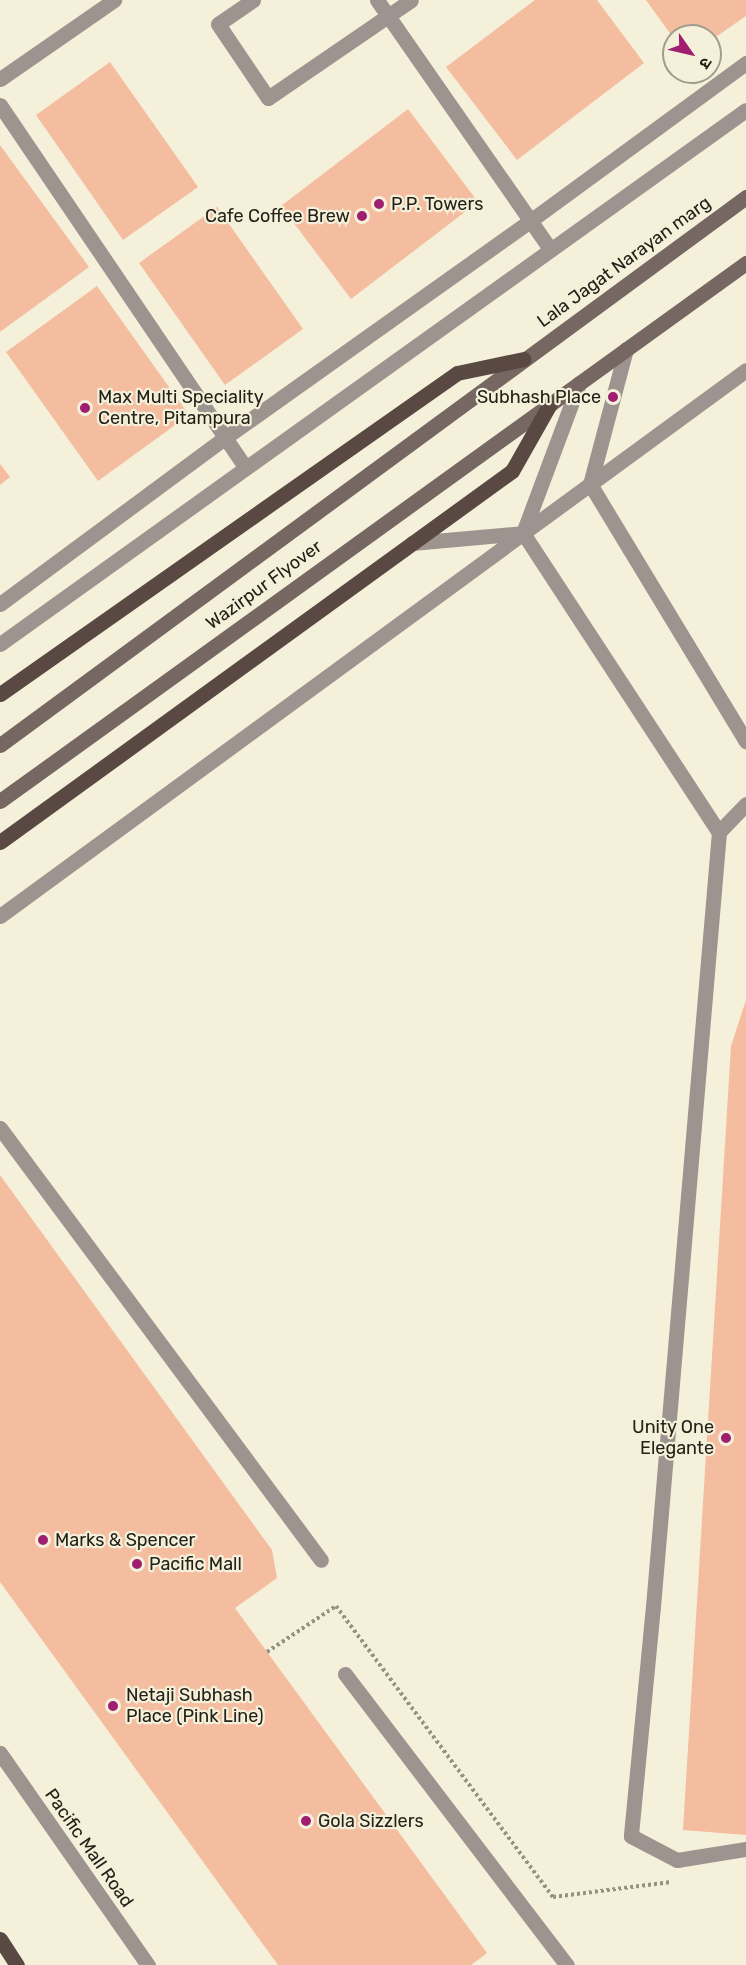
<!DOCTYPE html>
<html>
<head>
<meta charset="utf-8">
<style>
	body { margin:0 }
	#map { position:relative; width:746px; height:1965px; overflow:hidden; background:#f4f0da; font-family:Rubik,"Noto Sans Devanagari",sans-serif }
	div>[style] { position:absolute }
	.building>* { inset:0; background:#f5bda0 }
	.path>* { height:4px; margin-top:-2px; transform-origin:0; background:repeating-linear-gradient(90deg,#959282 0 3px,transparent 0 6px) }
	.lane>* { height:15px; margin:-7.5px; padding:0 7.5px; transform-origin:7.5px; border-radius:7.5px; background:#9d938f }
	.street>* { height:15px; margin:-7.5px; padding:0 7.5px; transform-origin:7.5px; border-radius:7.5px; background:#9d938f }
	.secondary>* { height:15px; margin:-7.5px; padding:0 7.5px; transform-origin:7.5px; border-radius:7.5px; background:#766762 }
	.primary>* { height:15px; margin:-7.5px; padding:0 7.5px; transform-origin:7.5px; border-radius:7.5px; background:#5a4943 }
	.dots>* { width:16px; height:16px; translate:-50% -50%; box-sizing:border-box; border:3px solid #f4f0da; border-radius:50% }
	span { translate:-50% -50%; white-space:nowrap; text-align:center; line-height:1.15; -webkit-text-stroke:4.5px #f4f0da; paint-order:stroke }
	.poi-label { font-size:18px; color:#232119 }
	.left { translate:0 -50%; text-align:left }
	.right { translate:-100% -50%; text-align:right }
	.street-label { font-size:18px; color:#232119 }
	.north { position:absolute; left:662px; top:24px; width:60px; height:60px; box-sizing:border-box; background:#f4f0da; border:2px solid #a09d8d; border-radius:50%; rotate:124deg; font-size:16px; font-weight:700; line-height:24px; text-align:center; color:#232119 }
	.north::after { content:''; display:block; margin:auto; width:21px; height:27px; background:#9f1e70; clip-path:polygon(50% 0,100% 100%,50% 72%,0 100%) }
</style>
</head>
<body>
<div id="map">
	<div class="building">
		<i style="clip-path:polygon(535px 0,597px 0,644px 63px,517px 160px,446px 67px)"></i>
		<i style="clip-path:polygon(646px 0,746px 0,746px 16px,710px 41px,710px 36px,674px 36px,674px 39px)"></i>
		<i style="clip-path:polygon(110px 62px,198px 187px,123px 240px,36px 115px)"></i>
		<i style="clip-path:polygon(408px 109px,478px 202px,351px 299px,281px 206px)"></i>
		<i style="clip-path:polygon(0 145px,89px 267px,0 332px)"></i>
		<i style="clip-path:polygon(217px 207px,303px 329px,225px 385px,139px 263px)"></i>
		<i style="clip-path:polygon(97px 286px,189px 415px,98px 481px,6px 352px)"></i>
		<i style="clip-path:polygon(0 464px,10px 477px,0 485px)"></i>
		<i style="clip-path:polygon(746px 1000px,746px 1835px,683px 1830px,731px 1046px)"></i>
		<i style="clip-path:polygon(0 1175px,272px 1550px,277px 1578px,235px 1608px,487px 1953px,471px 1965px,278px 1965px,0 1582px)"></i>
	</div>
	<div class="path">
		<i style="left:267px;top:1652px;width:83px;rotate:-33.7deg"></i>
		<i style="left:336px;top:1606px;width:363px;rotate:53.3deg"></i>
		<i style="left:553px;top:1897px;width:119px;rotate:-7.2deg"></i>
	</div>
	<div class="lane">
		<i style="left:253px;top:0;width:42px;rotate:145.6deg"></i>
		<i style="left:218px;top:24px;width:89px;rotate:56deg"></i>
		<i style="left:268px;top:98px;width:173px;rotate:-34.4deg"></i>
		<i style="left:377px;top:0;width:303px;rotate:55.2deg"></i>
		<i style="left:0;top:79px;width:139px;rotate:-34.7deg"></i>
		<i style="left:0;top:105px;width:437px;rotate:55.9deg"></i>
		<i style="left:626px;top:349px;width:140px;rotate:104.9deg"></i>
		<i style="left:590px;top:484px;width:301px;rotate:58.8deg"></i>
		<i style="left:523px;top:533px;width:358px;rotate:56.8deg"></i>
		<i style="left:523px;top:533px;width:160px;rotate:-69.5deg"></i>
		<i style="left:412px;top:543px;width:111px;rotate:-5.1deg"></i>
		<i style="left:0;top:604px;width:281px;rotate:-36.5deg"></i>
		<i style="left:226px;top:437px;width:373px;rotate:-35.4deg"></i>
		<i style="left:530px;top:221px;width:268px;rotate:-36.2deg"></i>
		<i style="left:746px;top:804px;width:39px;rotate:134deg"></i>
		<i style="left:719px;top:832px;width:777px;rotate:94.87deg"></i>
		<i style="left:653px;top:1606px;width:231px;rotate:95.5deg"></i>
		<i style="left:631px;top:1836px;width:52px;rotate:27.6deg"></i>
		<i style="left:677px;top:1860px;width:70px;rotate:-9.1deg"></i>
		<i style="left:0;top:916px;width:924px;rotate:-36.2deg"></i>
		<i style="left:0;top:1128px;width:538px;rotate:53.39deg"></i>
		<i style="left:345px;top:1674px;width:366px;rotate:52.7deg"></i>
		<i style="left:0;top:1753px;width:259px;rotate:55.1deg"></i>
	</div>
	<div class="street">
		<i style="left:0;top:644px;width:917px;rotate:-35.6deg"></i>
	</div>
	<div class="secondary">
		<i style="left:0;top:745px;width:926px;rotate:-36.3deg"></i>
		<i style="left:0;top:801px;width:920px;rotate:-35.8deg"></i>
	</div>
	<div class="primary">
		<i style="left:0;top:694px;width:558px;rotate:-35.08deg"></i>
		<i style="left:457px;top:373px;width:68px;rotate:-11.8deg"></i>
		<i style="left:0;top:842px;width:632px;rotate:-35.93deg"></i>
		<i style="left:512px;top:471px;width:79px;rotate:-60.5deg"></i>
		<i style="left:0;top:1939px;width:31px;rotate:57deg"></i>
	</div>
	<div class="dots">
		<i style="left:379px;top:204px;background:#9f1e70"></i>
		<i style="left:362px;top:216px;background:#9f1e70"></i>
		<i style="left:613px;top:397px;background:#9f1e70"></i>
		<i style="left:85px;top:408px;background:#9f1e70"></i>
		<i style="left:726px;top:1438px;background:#9f1e70"></i>
		<i style="left:43px;top:1540px;background:#9f1e70"></i>
		<i style="left:137px;top:1564px;background:#9f1e70"></i>
		<i style="left:113px;top:1706px;background:#9f1e70"></i>
		<i style="left:306px;top:1821px;background:#9f1e70"></i>
	</div>
	<div class="poi-label">
		<span class="left" style="left:391px;top:204px">P.P. Towers</span>
		<span class="right" style="left:350px;top:216px">Cafe Coffee Brew</span>
		<span class="right" style="left:601px;top:397px">Subhash Place</span>
		<span class="left" style="left:98px;top:408px">Max Multi Speciality<br>Centre, Pitampura</span>
		<span class="right" style="left:714px;top:1438px">Unity One<br>Elegante</span>
		<span class="left" style="left:55px;top:1540px">Marks &amp; Spencer</span>
		<span class="left" style="left:149px;top:1564px">Pacific Mall</span>
		<span class="left" style="left:126px;top:1706px">Netaji Subhash<br>Place (Pink Line)</span>
		<span class="left" style="left:318px;top:1821px">Gola Sizzlers</span>
	</div>
	<div class="street-label">
		<span style="left:624px;top:262px;rotate:-36deg">Lala Jagat Narayan marg</span>
		<span style="left:264px;top:585px;rotate:-36deg">Wazirpur Flyover</span>
		<span style="left:89px;top:1848px;rotate:55deg">Pacific Mall Road</span>
	</div>
	<div class="north">उ</div>
</div>
</body>
</html>
